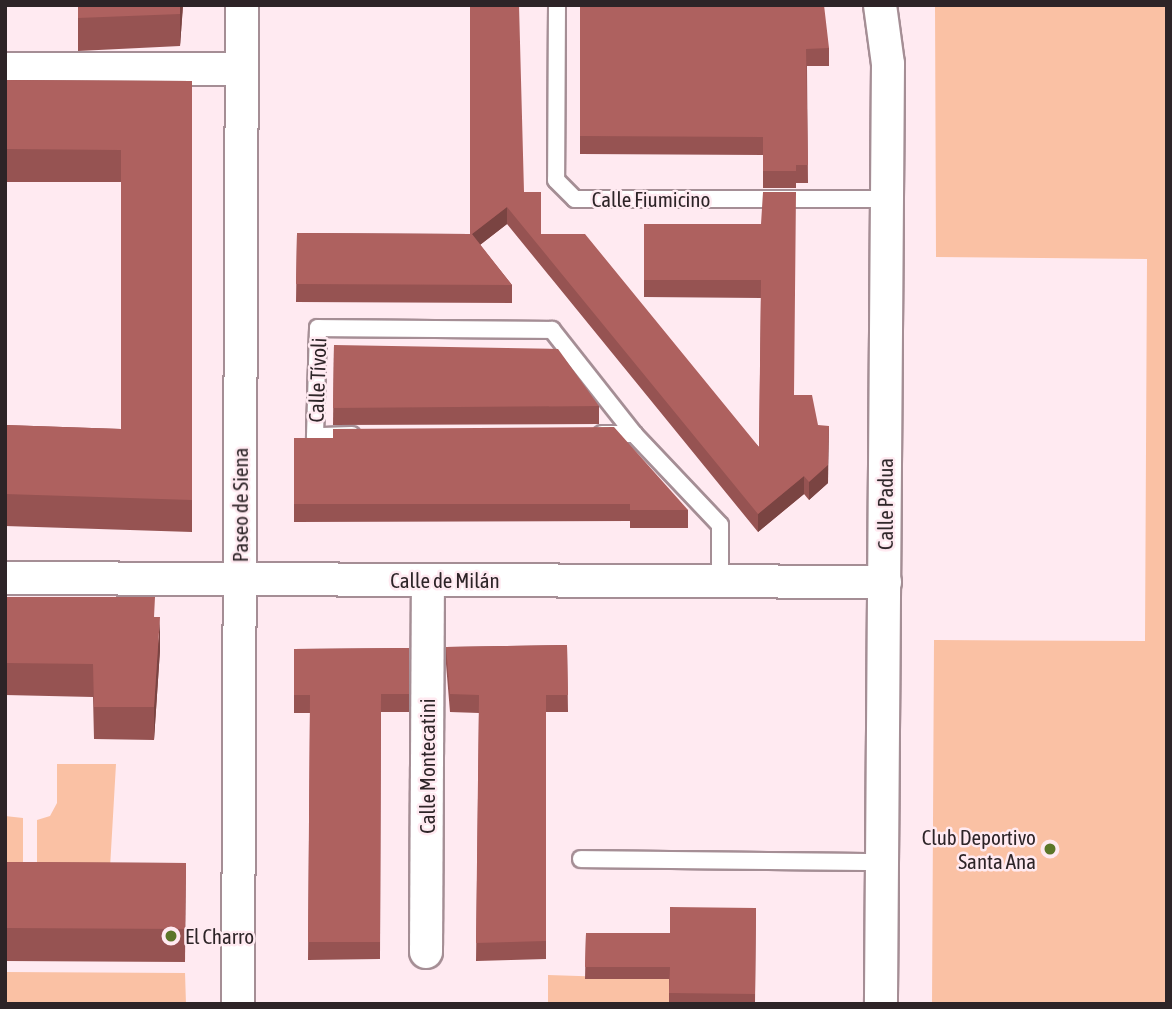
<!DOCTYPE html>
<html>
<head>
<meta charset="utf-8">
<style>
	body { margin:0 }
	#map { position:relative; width:1172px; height:1009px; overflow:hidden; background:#ffeaf1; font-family:"Asap Condensed",sans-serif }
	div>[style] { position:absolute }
	.green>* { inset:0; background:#fac1a4 }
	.roads { filter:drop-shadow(2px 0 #a58e95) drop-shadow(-2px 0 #a58e95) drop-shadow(0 2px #a58e95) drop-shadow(0 -2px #a58e95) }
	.lane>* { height:16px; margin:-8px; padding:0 8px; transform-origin:8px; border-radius:8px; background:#fff }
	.street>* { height:32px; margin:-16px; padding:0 16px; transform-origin:16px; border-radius:16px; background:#fff }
	.wall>* { inset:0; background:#965352 }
	.shaded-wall>* { inset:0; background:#7a4442 }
	.building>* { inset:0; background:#ae615f }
	.dots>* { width:19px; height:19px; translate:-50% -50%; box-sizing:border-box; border:4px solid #ffeaf1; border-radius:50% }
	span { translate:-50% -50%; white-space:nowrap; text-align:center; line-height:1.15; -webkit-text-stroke:5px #ffeaf1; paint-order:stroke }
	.street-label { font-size:21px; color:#2d2427 }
	.poi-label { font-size:21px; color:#2d2427 }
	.right { translate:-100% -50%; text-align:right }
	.left { translate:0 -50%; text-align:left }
	.frame { position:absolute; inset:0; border:7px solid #2d2427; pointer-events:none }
</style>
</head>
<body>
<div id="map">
	<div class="green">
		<i style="clip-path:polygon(935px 5px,1167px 5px,1167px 1004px,932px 1004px,934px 640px,1145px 641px,1147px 259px,936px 257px)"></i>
		<i style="clip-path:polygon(57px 764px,116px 764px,110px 868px,37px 868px,37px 820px,50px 816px,57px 803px)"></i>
		<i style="clip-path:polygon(5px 816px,23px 818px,23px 866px,5px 866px)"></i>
		<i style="clip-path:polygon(5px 972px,185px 973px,186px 1004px,5px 1004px)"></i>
		<i style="clip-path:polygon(548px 975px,670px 979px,669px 1004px,548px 1004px)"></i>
	</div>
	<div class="roads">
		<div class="lane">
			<i style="left:557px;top:5px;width:175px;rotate:90.3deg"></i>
			<i style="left:556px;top:180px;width:27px;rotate:45deg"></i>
			<i style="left:575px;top:199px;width:312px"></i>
			<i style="left:602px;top:434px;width:32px"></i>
			<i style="left:352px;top:435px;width:37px;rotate:178deg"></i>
			<i style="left:315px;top:436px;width:108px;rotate:-88.4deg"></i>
			<i style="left:318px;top:328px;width:234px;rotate:0.5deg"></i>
			<i style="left:552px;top:330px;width:132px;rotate:51.7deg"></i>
			<i style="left:634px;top:434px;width:125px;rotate:46.6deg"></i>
			<i style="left:720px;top:525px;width:56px;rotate:90deg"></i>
			<i style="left:581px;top:859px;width:301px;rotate:0.6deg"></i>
		</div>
		<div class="street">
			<i style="left:880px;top:5px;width:60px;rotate:82.3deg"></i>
			<i style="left:888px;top:64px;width:940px;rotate:90.43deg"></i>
			<i style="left:5px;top:69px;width:237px"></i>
			<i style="left:5px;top:578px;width:880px;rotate:0.26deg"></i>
			<i style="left:426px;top:952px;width:372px;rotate:-89.7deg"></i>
			<i style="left:238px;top:1004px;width:999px;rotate:-89.77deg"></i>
		</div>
	</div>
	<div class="wall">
		<i style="clip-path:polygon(78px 5px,183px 5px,180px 46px,78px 51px)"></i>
		<i style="clip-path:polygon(580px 5px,829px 48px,829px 66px,807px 66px,808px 183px,796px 183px,796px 188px,763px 188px,763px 155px,580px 154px)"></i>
		<i style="clip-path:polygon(5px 80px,192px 81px,192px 532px,5px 526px,5px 425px,121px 429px,121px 182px,5px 182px)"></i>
		<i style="clip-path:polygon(524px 192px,541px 234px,759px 447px,761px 298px,644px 297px,644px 224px,761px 224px,794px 395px,828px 483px,809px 500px,804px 494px,758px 532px,507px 224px,480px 245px,512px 285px,512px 303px,296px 302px,297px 233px,470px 234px)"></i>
		<i style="clip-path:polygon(334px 345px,599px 406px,599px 424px,333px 425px)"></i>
		<i style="clip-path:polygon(294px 438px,688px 510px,688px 528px,630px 528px,630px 521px,294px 522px)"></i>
		<i style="clip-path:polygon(5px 597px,155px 617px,160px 650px,154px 740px,94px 739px,93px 697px,5px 695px)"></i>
		<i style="clip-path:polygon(567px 645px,568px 712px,546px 712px,546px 959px,476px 961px,479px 713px,450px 712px,446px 664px,446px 647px)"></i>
		<i style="clip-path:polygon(409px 648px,409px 712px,381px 712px,380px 959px,308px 960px,310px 713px,294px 713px,294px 649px)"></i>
		<i style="clip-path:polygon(5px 862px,186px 863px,185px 962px,5px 961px)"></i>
		<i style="clip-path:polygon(756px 908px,755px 1004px,669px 1004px,669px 979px,585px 979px,586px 933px,670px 933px)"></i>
	</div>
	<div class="shaded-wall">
		<i style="clip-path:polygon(180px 5px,183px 5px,180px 46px)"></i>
		<i style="clip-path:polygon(507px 207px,507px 224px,472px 251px,472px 234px)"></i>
		<i style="clip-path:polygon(829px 426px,828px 483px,809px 500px,809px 482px)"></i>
		<i style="clip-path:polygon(804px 476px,804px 494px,758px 532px,758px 514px)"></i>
		<i style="clip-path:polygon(160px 617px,160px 650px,154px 740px,154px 707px)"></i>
	</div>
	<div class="building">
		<i style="clip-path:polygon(78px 5px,180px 5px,180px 14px,78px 18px)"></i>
		<i style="clip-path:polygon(470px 5px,519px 5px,524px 192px,541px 192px,541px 234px,585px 234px,759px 447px,761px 280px,644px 280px,644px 224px,761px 224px,763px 192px,796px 192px,794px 395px,812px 395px,818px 425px,829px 426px,828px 465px,809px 482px,804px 476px,758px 514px,507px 207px,472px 234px,512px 285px,296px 284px,297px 233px,470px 234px)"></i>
		<i style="clip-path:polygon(580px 5px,824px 5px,829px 48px,806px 49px,808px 165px,796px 165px,796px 171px,763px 171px,763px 137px,580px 136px)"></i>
		<i style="clip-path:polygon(5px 80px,192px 81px,192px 500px,5px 494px,5px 425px,121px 429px,121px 150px,5px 149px)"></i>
		<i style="clip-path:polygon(334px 345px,558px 349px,599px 406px,333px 408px)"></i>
		<i style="clip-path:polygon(614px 427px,688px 510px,630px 510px,630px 504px,294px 504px,294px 438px,333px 438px,333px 429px)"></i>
		<i style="clip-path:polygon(5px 597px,155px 597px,154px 617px,160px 617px,154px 707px,94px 707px,93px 664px,5px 663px)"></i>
		<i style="clip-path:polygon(567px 645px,568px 695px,546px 695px,546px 941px,476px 943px,479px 695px,450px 694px,446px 647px)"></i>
		<i style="clip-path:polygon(409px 648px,409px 694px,381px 694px,380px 942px,308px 942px,310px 695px,294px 695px,294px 649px)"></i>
		<i style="clip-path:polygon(5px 862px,186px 863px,185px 929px,5px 928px)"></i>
		<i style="clip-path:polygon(670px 907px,756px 908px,755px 994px,669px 993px,670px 967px,585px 967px,586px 933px,670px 933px)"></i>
	</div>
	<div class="dots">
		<i style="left:1050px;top:849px;background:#5c7629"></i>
		<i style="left:171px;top:936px;background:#5c7629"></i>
	</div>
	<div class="street-label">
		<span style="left:651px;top:199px">Calle Fiumicino</span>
		<span style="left:317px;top:380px;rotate:-88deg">Calle Tívoli</span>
		<span style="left:885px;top:504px;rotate:-90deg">Calle Padua</span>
		<span style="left:240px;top:505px;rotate:-90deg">Paseo de Siena</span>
		<span style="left:445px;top:580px">Calle de Milán</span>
		<span style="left:427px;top:766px;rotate:-90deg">Calle Montecatini</span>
	</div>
	<div class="poi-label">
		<span class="right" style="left:1036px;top:849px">Club Deportivo<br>Santa Ana</span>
		<span class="left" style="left:185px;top:936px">El Charro</span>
	</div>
	<div class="frame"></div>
</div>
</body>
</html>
